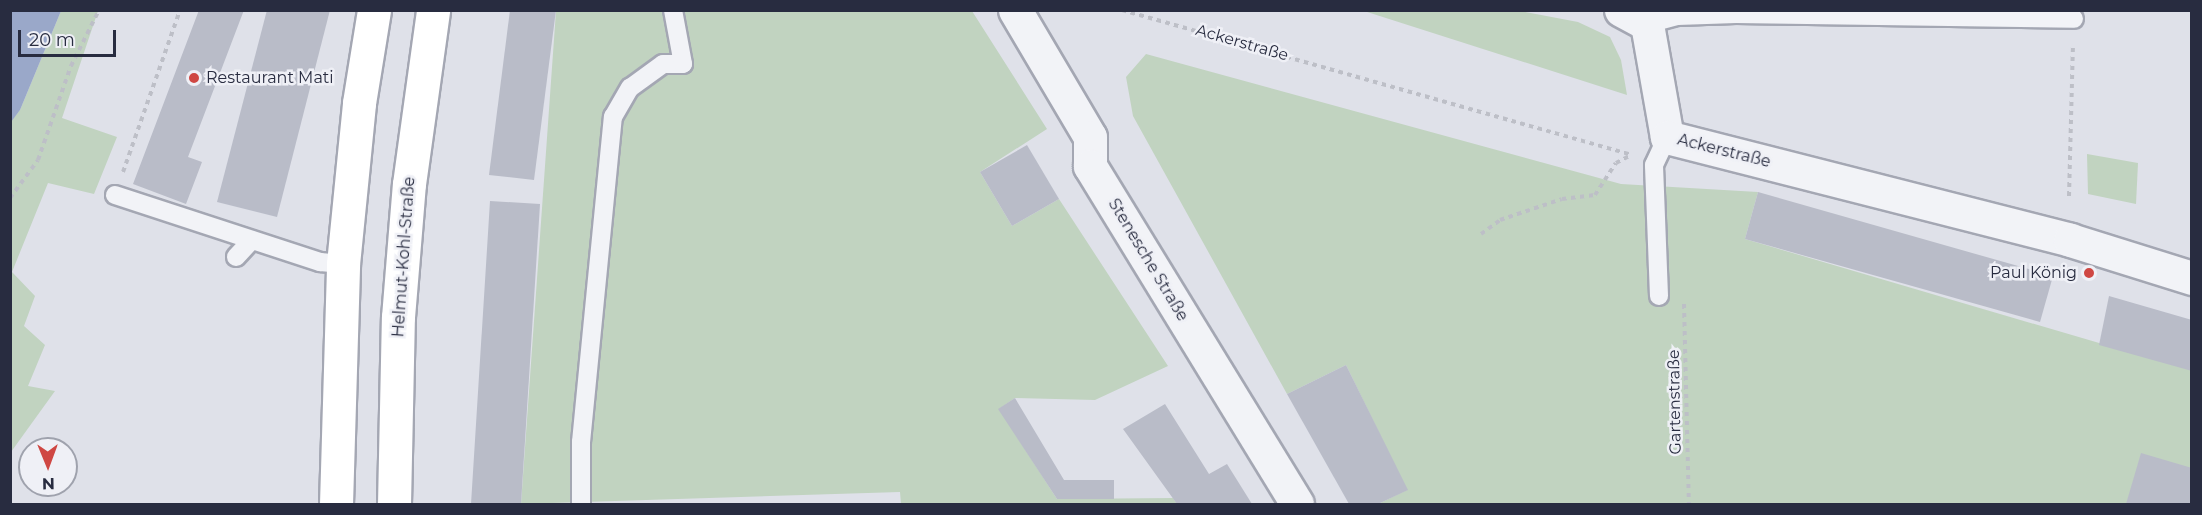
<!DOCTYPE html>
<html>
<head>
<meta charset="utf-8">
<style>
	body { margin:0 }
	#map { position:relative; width:2202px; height:515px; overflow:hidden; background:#dfe1e9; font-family:Montserrat,sans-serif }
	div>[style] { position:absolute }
	.green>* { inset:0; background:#c1d3c0 }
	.water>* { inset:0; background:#9aa8c9 }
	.building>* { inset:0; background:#b9bcc8 }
	.path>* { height:4px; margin-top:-2px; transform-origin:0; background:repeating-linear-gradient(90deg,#bdbfc7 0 4.5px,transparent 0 9px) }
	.roads { filter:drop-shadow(2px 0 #a4a7b3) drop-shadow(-2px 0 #a4a7b3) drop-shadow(0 2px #a4a7b3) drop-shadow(0 -2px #a4a7b3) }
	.lane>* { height:18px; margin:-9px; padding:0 9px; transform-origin:9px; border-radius:9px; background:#f2f3f7 }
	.street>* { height:33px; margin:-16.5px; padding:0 16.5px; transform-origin:16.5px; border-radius:16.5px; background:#f2f3f7 }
	.primary>* { height:33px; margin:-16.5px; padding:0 16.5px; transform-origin:16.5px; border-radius:16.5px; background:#fff }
	.dots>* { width:16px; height:16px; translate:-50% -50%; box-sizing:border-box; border:3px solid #eff0f6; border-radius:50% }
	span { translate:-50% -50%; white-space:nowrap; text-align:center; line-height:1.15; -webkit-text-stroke:5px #eff0f6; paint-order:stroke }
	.street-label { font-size:16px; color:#282c40 }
	.poi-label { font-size:16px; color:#282c40 }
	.left { translate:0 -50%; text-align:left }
	.right { translate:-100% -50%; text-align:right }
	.frame { position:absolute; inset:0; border:12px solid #282c40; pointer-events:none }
	.north { position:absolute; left:18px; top:437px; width:60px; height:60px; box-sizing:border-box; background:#eff0f6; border:2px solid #9fa2ad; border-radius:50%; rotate:179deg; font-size:16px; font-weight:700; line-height:24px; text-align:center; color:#282c40 }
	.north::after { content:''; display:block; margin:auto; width:21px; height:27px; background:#cf4743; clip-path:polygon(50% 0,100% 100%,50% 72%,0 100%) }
	.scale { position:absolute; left:18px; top:30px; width:98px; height:27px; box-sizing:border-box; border:3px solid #282c40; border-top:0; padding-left:8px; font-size:18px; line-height:21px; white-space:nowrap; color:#282c40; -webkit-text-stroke:4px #eff0f6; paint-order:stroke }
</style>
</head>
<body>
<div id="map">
	<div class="green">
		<i style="clip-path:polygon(61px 11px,98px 11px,62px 118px,117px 137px,94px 194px,48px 183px,12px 272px,35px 296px,24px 326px,45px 345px,28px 386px,55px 391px,11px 452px,10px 122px,20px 110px)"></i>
		<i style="clip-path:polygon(556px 11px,972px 11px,1047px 129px,980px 172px,1012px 226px,1059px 199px,1168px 366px,1095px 400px,1015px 398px,999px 409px,1057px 499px,1173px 498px,1177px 504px,901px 504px,900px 492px,521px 504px)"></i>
		<i style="clip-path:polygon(1364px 11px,1520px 11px,1578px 22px,1610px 37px,1621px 60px,1627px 95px)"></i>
		<i style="clip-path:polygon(1146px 54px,1621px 184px,1758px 192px,1745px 239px,2191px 370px,2191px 504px,1378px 504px,1407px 490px,1346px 365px,1287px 394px,1133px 116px,1126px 77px)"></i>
		<i style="clip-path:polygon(2087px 154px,2138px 163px,2136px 204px,2088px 194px)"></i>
	</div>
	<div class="water">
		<i style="clip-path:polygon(11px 10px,61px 11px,20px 110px,11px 122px)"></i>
	</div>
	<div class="building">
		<i style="clip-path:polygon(199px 10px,244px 10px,188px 157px,202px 162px,186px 204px,133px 184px)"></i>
		<i style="clip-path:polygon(267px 10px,330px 10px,277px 217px,217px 202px)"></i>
		<i style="clip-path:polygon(510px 10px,556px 10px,534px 180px,489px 175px)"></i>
		<i style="clip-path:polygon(1027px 145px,1059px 199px,1012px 226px,980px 172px)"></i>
		<i style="clip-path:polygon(1758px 192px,2053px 276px,2040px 322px,1745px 239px)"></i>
		<i style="clip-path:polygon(490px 201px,540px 204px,521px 504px,471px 504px)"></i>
		<i style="clip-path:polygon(2109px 296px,2192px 320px,2192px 371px,2099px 345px)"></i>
		<i style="clip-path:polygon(1346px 365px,1408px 490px,1378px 504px,1349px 504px,1287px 394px)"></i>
		<i style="clip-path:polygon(1015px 398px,1064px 480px,1114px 480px,1114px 499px,1057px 499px,998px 409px)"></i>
		<i style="clip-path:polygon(1165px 404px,1209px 474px,1227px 464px,1252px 504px,1177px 504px,1123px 429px)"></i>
		<i style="clip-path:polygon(2141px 453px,2192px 468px,2192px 504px,2126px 504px)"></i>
	</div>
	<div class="path">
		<i style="left:1122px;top:10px;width:530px;rotate:15.87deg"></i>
		<i style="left:123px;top:172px;width:172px;rotate:-70.6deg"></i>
		<i style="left:2069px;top:196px;width:151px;rotate:-88.5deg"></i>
		<i style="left:10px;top:198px;width:47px;rotate:-53.6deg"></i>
		<i style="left:38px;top:160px;width:100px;rotate:-70.7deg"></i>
		<i style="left:71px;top:66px;width:63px;rotate:-63.4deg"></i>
		<i style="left:1481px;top:234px;width:24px;rotate:-36deg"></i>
		<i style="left:1500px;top:220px;width:65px;rotate:-18.7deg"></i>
		<i style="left:1562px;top:199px;width:33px;rotate:-7deg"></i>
		<i style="left:1595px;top:195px;width:38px;rotate:-57deg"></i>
		<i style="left:1616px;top:163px;width:17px;rotate:-28deg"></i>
		<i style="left:1684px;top:304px;width:200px;rotate:88.6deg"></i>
	</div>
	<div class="roads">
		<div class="lane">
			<i style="left:1647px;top:24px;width:31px;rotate:-15deg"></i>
			<i style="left:1677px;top:16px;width:59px;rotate:-1.9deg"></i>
			<i style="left:1736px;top:14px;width:338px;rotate:0.8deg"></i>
			<i style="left:115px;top:195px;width:216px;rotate:18.1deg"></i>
			<i style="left:320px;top:262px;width:23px;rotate:5deg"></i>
			<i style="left:236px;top:257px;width:23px;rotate:-47deg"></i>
			<i style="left:1659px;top:296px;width:131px;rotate:-92.2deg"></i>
			<i style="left:1654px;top:165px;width:31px;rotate:-65deg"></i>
			<i style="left:581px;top:504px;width:62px;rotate:-90deg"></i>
			<i style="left:581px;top:442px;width:327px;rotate:-84.4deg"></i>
			<i style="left:613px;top:117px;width:34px;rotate:-60deg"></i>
			<i style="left:630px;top:88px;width:41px;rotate:-36deg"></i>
			<i style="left:663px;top:64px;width:20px"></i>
			<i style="left:683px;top:64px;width:55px;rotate:-100.5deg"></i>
		</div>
		<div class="street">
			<i style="left:1015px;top:10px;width:147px;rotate:59.4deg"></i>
			<i style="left:1090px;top:137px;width:29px;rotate:90deg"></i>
			<i style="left:1090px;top:166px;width:396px;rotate:58.5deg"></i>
			<i style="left:1621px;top:10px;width:30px;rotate:28deg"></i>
			<i style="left:1647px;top:24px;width:115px;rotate:80deg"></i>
			<i style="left:1667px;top:137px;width:416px;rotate:14.3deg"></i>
			<i style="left:2070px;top:240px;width:128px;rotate:17.3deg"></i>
		</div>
		<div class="primary">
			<i style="left:336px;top:504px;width:240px;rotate:-88.3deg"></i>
			<i style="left:343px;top:264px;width:162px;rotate:-84.3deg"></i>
			<i style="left:359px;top:103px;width:94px;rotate:-80.8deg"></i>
			<i style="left:394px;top:504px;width:187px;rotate:-88.8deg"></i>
			<i style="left:398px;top:317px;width:133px;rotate:-85.3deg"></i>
			<i style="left:409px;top:184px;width:176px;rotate:-82.1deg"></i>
		</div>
	</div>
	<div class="dots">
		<i style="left:194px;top:78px;background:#cf4743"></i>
		<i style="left:2089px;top:273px;background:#cf4743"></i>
	</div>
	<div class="street-label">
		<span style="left:1242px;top:43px;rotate:16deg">Ackerstraße</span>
		<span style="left:1724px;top:151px;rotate:14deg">Ackerstraße</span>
		<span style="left:404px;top:257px;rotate:-86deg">Helmut-Kohl-Straße</span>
		<span style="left:1148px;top:260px;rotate:59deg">Stenesche Straße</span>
		<span style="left:1675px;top:402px;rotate:-91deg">Gartenstraße</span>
	</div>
	<div class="poi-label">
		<span class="left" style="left:206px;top:78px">Restaurant Mati</span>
		<span class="right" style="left:2077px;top:273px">Paul König</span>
	</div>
	<div class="frame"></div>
	<div class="north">N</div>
	<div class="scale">20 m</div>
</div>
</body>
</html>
